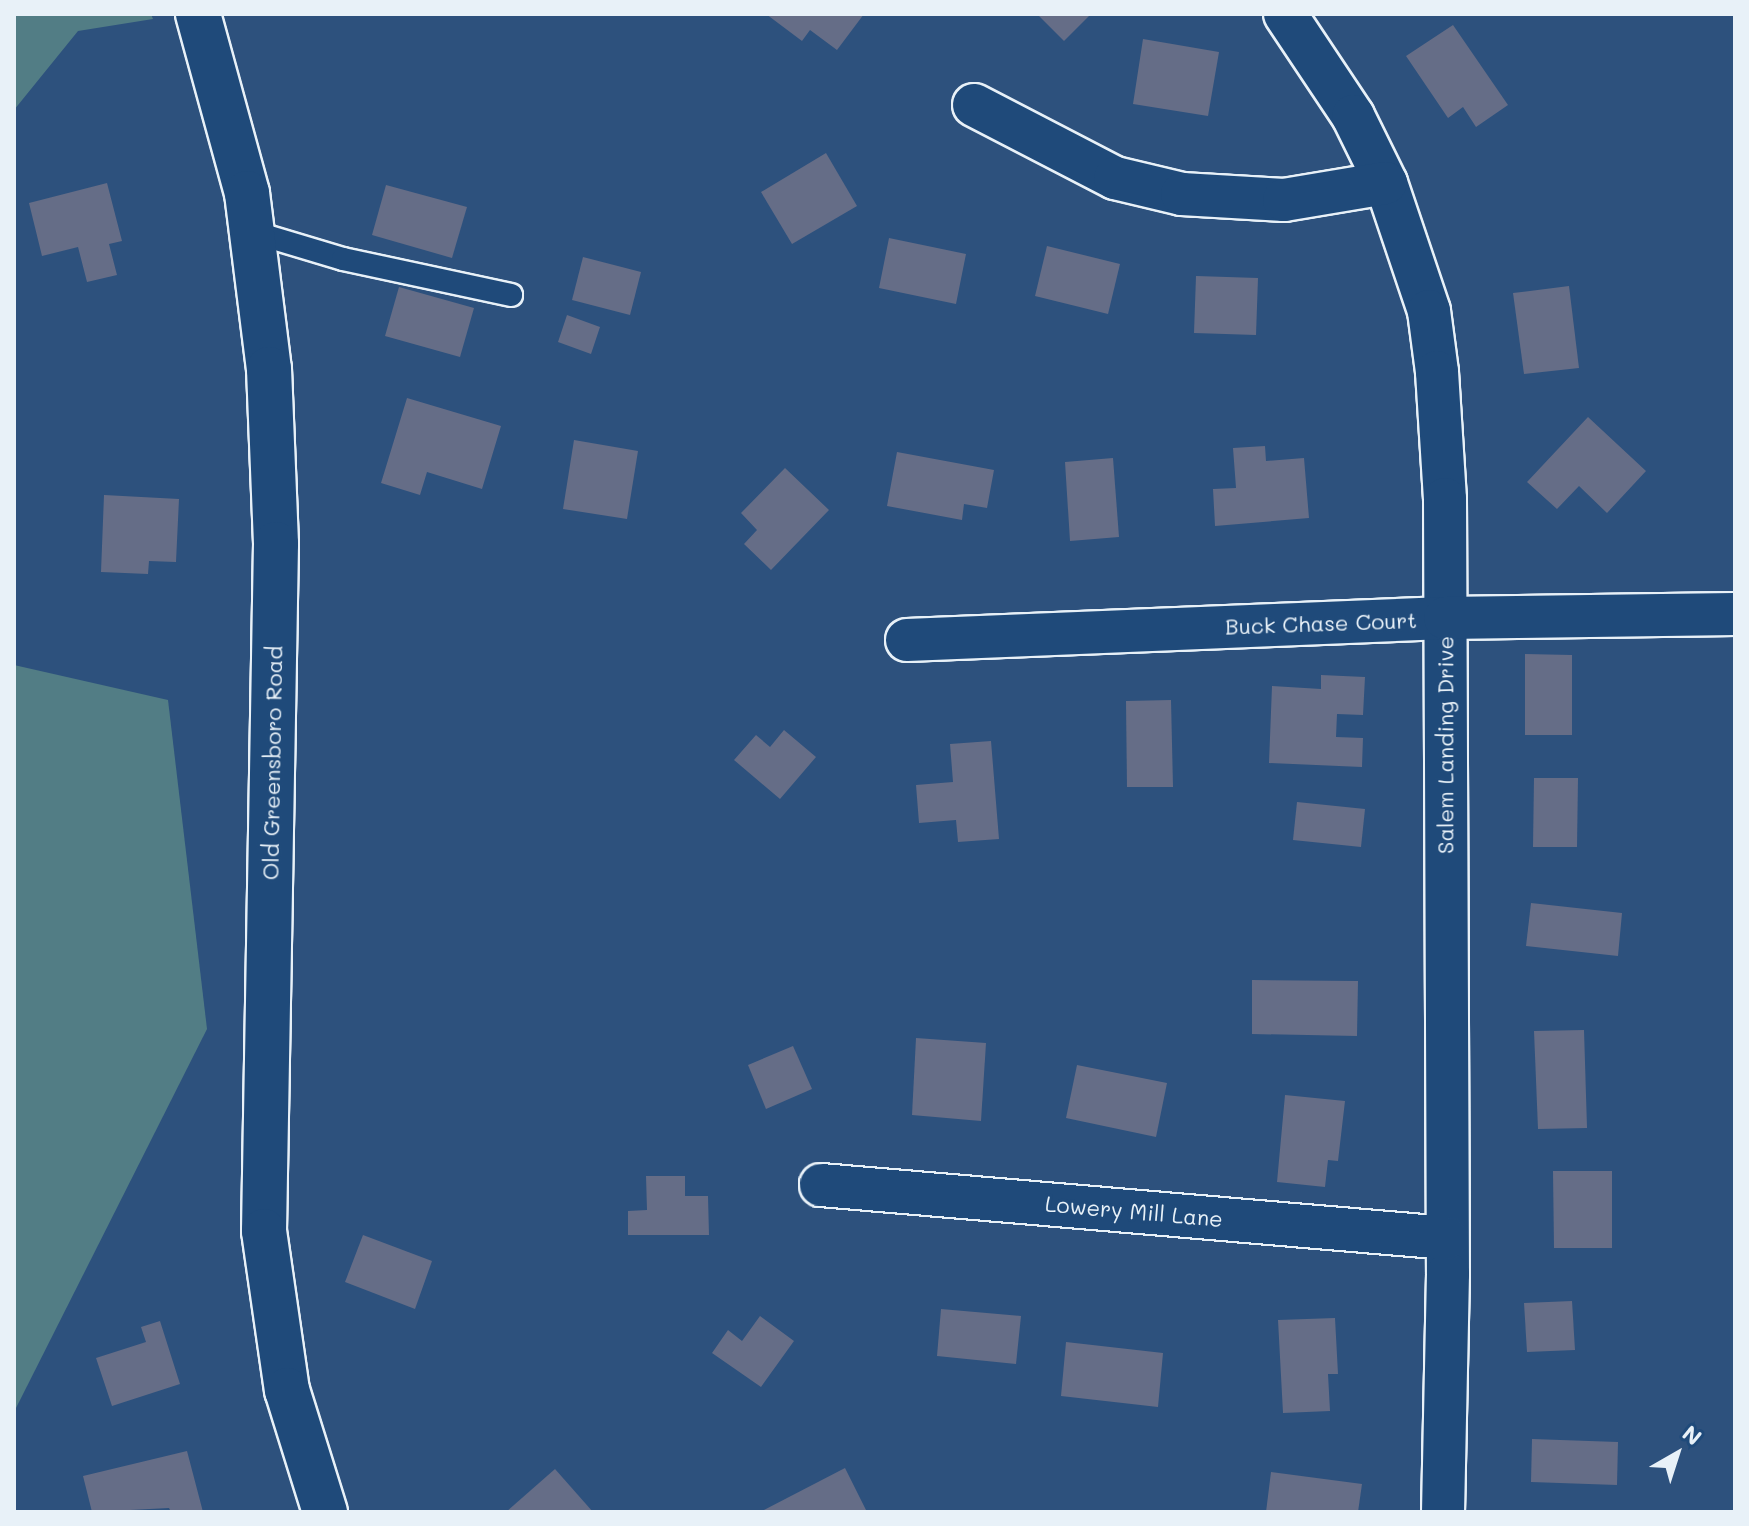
<!DOCTYPE html>
<html>
<head>
<meta charset="utf-8">
<style>
	body { margin:0 }
	#map { position:relative; width:1749px; height:1526px; overflow:hidden; background:#2d517d; font-family:Mali,sans-serif }
	div>[style] { position:absolute }
	.green>* { inset:0; background:#527d85 }
	.building>* { inset:0; background:#656d87 }
	.roads { filter:drop-shadow(2px 0 #e8f1f8) drop-shadow(-2px 0 #e8f1f8) drop-shadow(0 2px #e8f1f8) drop-shadow(0 -2px #e8f1f8) }
	.lane>* { height:22px; margin:-11px; padding:0 11px; transform-origin:11px; border-radius:11px; background:#1f4a7a }
	.street>* { height:42px; margin:-21px; padding:0 21px; transform-origin:21px; border-radius:21px; background:#1f4a7a }
	.secondary>* { height:44px; margin:-22px; padding:0 22px; transform-origin:22px; border-radius:22px; background:#1f4a7a }
	span { translate:-50% -50%; white-space:nowrap; text-align:center; line-height:1.15; -webkit-text-stroke:6px #1f4a7a; paint-order:stroke }
	.street-label { font-size:22px; color:#e8f1f8 }
	.frame { position:absolute; inset:0; border:16px solid #e8f1f8; pointer-events:none }
	.north { position:absolute; left:1637px; top:1414px; width:80px; height:80px; -webkit-text-stroke:6px #1f4a7a; paint-order:stroke; rotate:39deg; font-size:22px; font-weight:700; line-height:32px; text-align:center; color:#e8f1f8 }
	.north::after { content:''; display:block; margin:auto; width:28px; height:36px; background:#e8f1f8; clip-path:polygon(50% 0,100% 100%,50% 72%,0 100%) }
</style>
</head>
<body>
<div id="map">
	<div class="green">
		<i style="clip-path:polygon(14px 14px,151px 14px,153px 19px,78px 31px,14px 110px)"></i>
		<i style="clip-path:polygon(14px 665px,168px 700px,207px 1029px,14px 1412px)"></i>
	</div>
	<div class="building">
		<i style="clip-path:polygon(766px 14px,864px 14px,837px 50px,810px 30px,802px 41px)"></i>
		<i style="clip-path:polygon(1037px 14px,1091px 14px,1064px 41px)"></i>
		<i style="clip-path:polygon(1453px 25px,1508px 105px,1476px 127px,1463px 107px,1448px 118px,1406px 56px)"></i>
		<i style="clip-path:polygon(1143px 39px,1219px 52px,1208px 116px,1133px 104px)"></i>
		<i style="clip-path:polygon(826px 153px,857px 206px,792px 244px,761px 192px)"></i>
		<i style="clip-path:polygon(107px 183px,122px 241px,109px 244px,117px 275px,87px 282px,78px 247px,42px 256px,29px 203px)"></i>
		<i style="clip-path:polygon(386px 185px,467px 207px,452px 258px,372px 235px)"></i>
		<i style="clip-path:polygon(889px 238px,966px 254px,956px 304px,879px 288px)"></i>
		<i style="clip-path:polygon(1047px 246px,1120px 264px,1108px 314px,1035px 296px)"></i>
		<i style="clip-path:polygon(583px 257px,641px 272px,630px 315px,572px 300px)"></i>
		<i style="clip-path:polygon(1196px 276px,1258px 278px,1256px 335px,1194px 333px)"></i>
		<i style="clip-path:polygon(1569px 286px,1579px 368px,1524px 374px,1513px 293px)"></i>
		<i style="clip-path:polygon(399px 287px,474px 308px,460px 357px,385px 336px)"></i>
		<i style="clip-path:polygon(567px 315px,600px 327px,591px 354px,558px 342px)"></i>
		<i style="clip-path:polygon(407px 398px,501px 426px,482px 489px,427px 472px,420px 495px,381px 483px)"></i>
		<i style="clip-path:polygon(1588px 417px,1646px 471px,1607px 513px,1579px 486px,1557px 509px,1527px 482px)"></i>
		<i style="clip-path:polygon(574px 440px,638px 451px,627px 519px,563px 509px)"></i>
		<i style="clip-path:polygon(1265px 446px,1266px 461px,1304px 458px,1309px 518px,1215px 526px,1213px 489px,1236px 488px,1233px 448px)"></i>
		<i style="clip-path:polygon(897px 452px,994px 470px,987px 508px,964px 504px,962px 520px,887px 506px)"></i>
		<i style="clip-path:polygon(1113px 458px,1119px 537px,1070px 541px,1065px 462px)"></i>
		<i style="clip-path:polygon(785px 468px,829px 510px,771px 570px,744px 544px,757px 530px,741px 513px)"></i>
		<i style="clip-path:polygon(104px 495px,179px 499px,176px 562px,149px 561px,148px 574px,101px 572px)"></i>
		<i style="clip-path:polygon(1525px 654px,1572px 655px,1572px 735px,1525px 735px)"></i>
		<i style="clip-path:polygon(1321px 675px,1365px 677px,1363px 715px,1337px 714px,1336px 737px,1363px 738px,1362px 767px,1269px 763px,1272px 686px,1321px 689px)"></i>
		<i style="clip-path:polygon(1171px 700px,1173px 787px,1127px 787px,1126px 701px)"></i>
		<i style="clip-path:polygon(784px 730px,816px 757px,780px 799px,734px 760px,756px 735px,770px 747px)"></i>
		<i style="clip-path:polygon(991px 741px,999px 839px,958px 842px,956px 820px,919px 823px,916px 785px,953px 782px,950px 744px)"></i>
		<i style="clip-path:polygon(1534px 778px,1578px 778px,1577px 847px,1533px 847px)"></i>
		<i style="clip-path:polygon(1297px 802px,1365px 809px,1361px 847px,1293px 840px)"></i>
		<i style="clip-path:polygon(1531px 903px,1622px 913px,1618px 956px,1526px 946px)"></i>
		<i style="clip-path:polygon(1252px 980px,1358px 981px,1357px 1036px,1252px 1034px)"></i>
		<i style="clip-path:polygon(1584px 1030px,1587px 1128px,1538px 1129px,1534px 1031px)"></i>
		<i style="clip-path:polygon(916px 1038px,986px 1043px,981px 1121px,912px 1115px)"></i>
		<i style="clip-path:polygon(793px 1046px,812px 1089px,766px 1109px,748px 1065px)"></i>
		<i style="clip-path:polygon(1077px 1065px,1167px 1083px,1156px 1137px,1066px 1118px)"></i>
		<i style="clip-path:polygon(1285px 1095px,1345px 1101px,1338px 1161px,1328px 1160px,1325px 1187px,1277px 1182px)"></i>
		<i style="clip-path:polygon(1553px 1171px,1612px 1171px,1612px 1248px,1554px 1248px)"></i>
		<i style="clip-path:polygon(646px 1176px,685px 1176px,685px 1196px,708px 1196px,709px 1235px,628px 1235px,628px 1211px,647px 1210px)"></i>
		<i style="clip-path:polygon(363px 1235px,432px 1261px,415px 1309px,345px 1282px)"></i>
		<i style="clip-path:polygon(1572px 1301px,1575px 1350px,1527px 1352px,1524px 1303px)"></i>
		<i style="clip-path:polygon(941px 1309px,1021px 1316px,1016px 1364px,937px 1356px)"></i>
		<i style="clip-path:polygon(760px 1316px,794px 1341px,761px 1387px,712px 1353px,728px 1330px,742px 1341px)"></i>
		<i style="clip-path:polygon(1335px 1318px,1338px 1374px,1328px 1374px,1330px 1411px,1283px 1413px,1278px 1320px)"></i>
		<i style="clip-path:polygon(160px 1321px,180px 1384px,112px 1406px,96px 1358px,146px 1342px,141px 1327px)"></i>
		<i style="clip-path:polygon(1066px 1342px,1163px 1353px,1158px 1407px,1061px 1396px)"></i>
		<i style="clip-path:polygon(1532px 1439px,1618px 1442px,1617px 1485px,1531px 1482px)"></i>
		<i style="clip-path:polygon(187px 1451px,203px 1512px,171px 1512px,169px 1508px,92px 1512px,83px 1476px)"></i>
		<i style="clip-path:polygon(845px 1468px,867px 1512px,760px 1512px)"></i>
		<i style="clip-path:polygon(555px 1469px,593px 1512px,506px 1512px)"></i>
		<i style="clip-path:polygon(1271px 1472px,1362px 1484px,1358px 1512px,1266px 1512px)"></i>
	</div>
	<div class="roads">
		<div class="lane">
			<i style="left:253px;top:232px;width:94px;rotate:16.7deg"></i>
			<i style="left:343px;top:259px;width:172px;rotate:12.1deg"></i>
		</div>
		<div class="street">
			<i style="left:1285px;top:14px;width:123px;rotate:56.3deg"></i>
			<i style="left:1353px;top:116px;width:75px;rotate:63.8deg"></i>
			<i style="left:1386px;top:183px;width:135px;rotate:71.4deg"></i>
			<i style="left:1429px;top:311px;width:62px;rotate:82.5deg"></i>
			<i style="left:1437px;top:372px;width:127px;rotate:86.4deg"></i>
			<i style="left:1445px;top:499px;width:775px;rotate:89.78deg"></i>
			<i style="left:1448px;top:1274px;width:238px;rotate:91.2deg"></i>
			<i style="left:974px;top:105px;width:159px;rotate:27.4deg"></i>
			<i style="left:1115px;top:178px;width:69px;rotate:13.4deg"></i>
			<i style="left:1182px;top:194px;width:102px;rotate:3.4deg"></i>
			<i style="left:1284px;top:200px;width:103px;rotate:-9.5deg"></i>
			<i style="left:907px;top:640px;width:538px;rotate:-2.34deg"></i>
			<i style="left:1445px;top:618px;width:290px;rotate:-0.8deg"></i>
			<i style="left:821px;top:1185px;width:628px;rotate:4.84deg"></i>
		</div>
		<div class="secondary">
			<i style="left:198px;top:14px;width:186px;rotate:74.7deg"></i>
			<i style="left:247px;top:193px;width:177px;rotate:82.9deg"></i>
			<i style="left:269px;top:369px;width:175px;rotate:87.7deg"></i>
			<i style="left:276px;top:544px;width:687px;rotate:91deg"></i>
			<i style="left:264px;top:1231px;width:161px;rotate:81.8deg"></i>
			<i style="left:287px;top:1390px;width:128px;rotate:72.7deg"></i>
		</div>
	</div>
	<div class="street-label">
		<span style="left:1321px;top:623px;rotate:-2deg">Buck Chase Court</span>
		<span style="left:1445px;top:745px;rotate:-90deg">Salem Landing Drive</span>
		<span style="left:272px;top:763px;rotate:-89deg">Old Greensboro Road</span>
		<span style="left:1134px;top:1211px;rotate:5deg">Lowery Mill Lane</span>
	</div>
	<div class="frame"></div>
	<div class="north">N</div>
</div>
</body>
</html>
